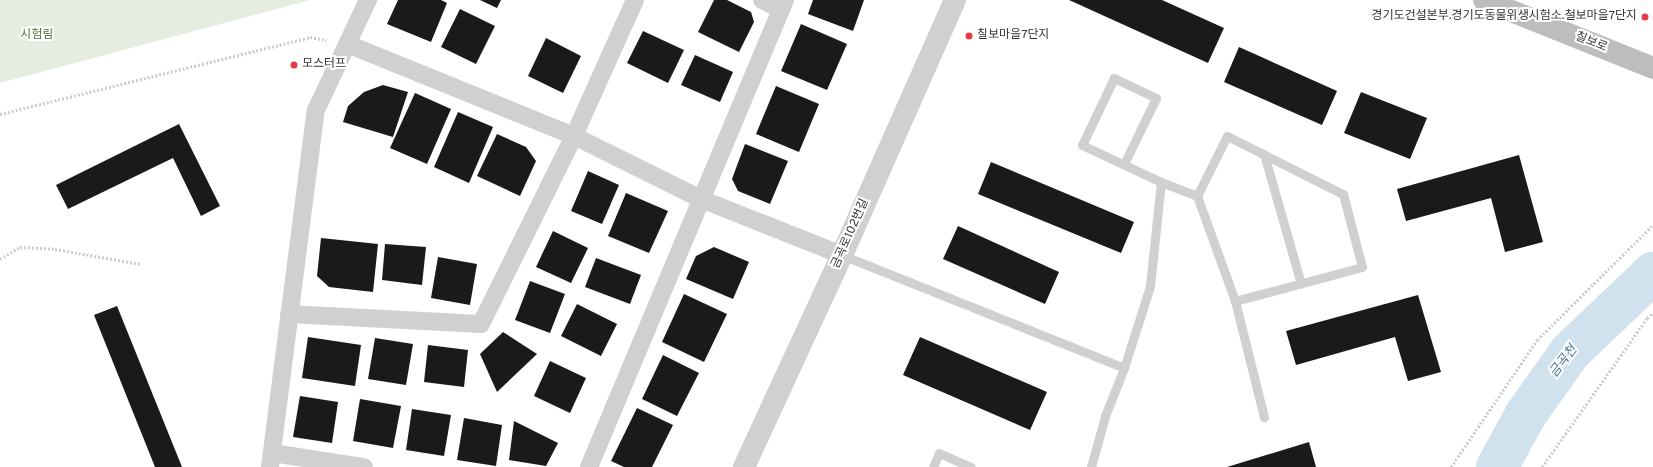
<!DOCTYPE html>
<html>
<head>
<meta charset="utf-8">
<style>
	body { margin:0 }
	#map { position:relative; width:1653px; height:467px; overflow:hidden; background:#fff; font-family:Overpass,"Noto Sans KR",sans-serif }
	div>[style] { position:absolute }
	.green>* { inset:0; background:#e6ecdf }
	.river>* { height:42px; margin:-21px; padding:0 21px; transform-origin:21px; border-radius:21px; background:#cfe2ee }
	.building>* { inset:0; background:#1a1a1a }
	.path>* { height:2.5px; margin-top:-1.25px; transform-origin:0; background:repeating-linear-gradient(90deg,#cdcdcd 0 2px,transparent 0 4px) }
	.service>* { height:9px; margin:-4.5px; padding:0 4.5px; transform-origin:4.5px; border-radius:4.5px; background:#d0d0d0 }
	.minor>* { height:18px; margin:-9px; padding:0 9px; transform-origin:9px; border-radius:9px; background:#d0d0d0 }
	.tertiary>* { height:22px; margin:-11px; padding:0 11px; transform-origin:11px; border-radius:11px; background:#d0d0d0 }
	.secondary>* { height:22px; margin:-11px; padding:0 11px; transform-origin:11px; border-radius:11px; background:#bdbdbd }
	.dots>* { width:11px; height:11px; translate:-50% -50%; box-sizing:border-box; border:2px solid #fff; border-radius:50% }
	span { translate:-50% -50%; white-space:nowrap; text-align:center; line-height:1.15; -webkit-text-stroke:4px #fff; paint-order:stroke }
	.poi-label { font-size:12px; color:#333 }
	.right { translate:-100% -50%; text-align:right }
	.left { translate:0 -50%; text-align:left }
	.park-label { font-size:12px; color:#56703f }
	.street-label { font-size:12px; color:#333 }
	.water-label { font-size:13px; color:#3f7597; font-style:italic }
</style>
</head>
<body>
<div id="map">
	<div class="green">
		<i style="clip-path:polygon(0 0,310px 0,0 83px)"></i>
	</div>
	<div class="river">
		<i style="left:1497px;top:467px;width:60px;rotate:-61.3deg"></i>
		<i style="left:1526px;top:414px;width:76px;rotate:-54.6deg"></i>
		<i style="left:1570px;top:352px;width:115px;rotate:-43.6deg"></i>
	</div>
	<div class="building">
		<i style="clip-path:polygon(398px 0,441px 0,447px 3px,431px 42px,387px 24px)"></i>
		<i style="clip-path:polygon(480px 0,501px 0,497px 8px)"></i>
		<i style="clip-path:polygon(714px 0,727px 0,751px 12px,754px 22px,739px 52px,698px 32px)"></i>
		<i style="clip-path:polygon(813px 0,864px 0,853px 31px,808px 14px)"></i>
		<i style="clip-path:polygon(1069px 0,1162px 0,1224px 28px,1208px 63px)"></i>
		<i style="clip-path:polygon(460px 9px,495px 26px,476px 64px,441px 47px)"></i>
		<i style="clip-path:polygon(801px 24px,847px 44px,827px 90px,781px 71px)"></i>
		<i style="clip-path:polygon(643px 31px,684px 50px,668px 83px,627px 63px)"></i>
		<i style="clip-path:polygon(546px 38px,581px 56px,563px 93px,528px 76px)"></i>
		<i style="clip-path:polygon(1239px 47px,1337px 91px,1322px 125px,1224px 82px)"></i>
		<i style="clip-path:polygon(695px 55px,733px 72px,720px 102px,681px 85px)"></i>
		<i style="clip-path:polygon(383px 85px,408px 92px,393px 137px,343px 122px,348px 106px,364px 92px)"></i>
		<i style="clip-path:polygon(776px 86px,819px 104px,799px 152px,756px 134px)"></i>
		<i style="clip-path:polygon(1361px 92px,1427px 118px,1410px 159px,1344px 133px)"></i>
		<i style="clip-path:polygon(415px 93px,451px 109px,427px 164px,390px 148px)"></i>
		<i style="clip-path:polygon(458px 112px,493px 127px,469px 183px,434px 167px)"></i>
		<i style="clip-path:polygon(179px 124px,220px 206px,201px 216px,173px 158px,68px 209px,56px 185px)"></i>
		<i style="clip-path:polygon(497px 134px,526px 147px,536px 161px,520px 196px,477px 176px)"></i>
		<i style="clip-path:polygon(745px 144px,788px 161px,770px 204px,738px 191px,732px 179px)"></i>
		<i style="clip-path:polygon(1519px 155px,1543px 242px,1505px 252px,1491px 198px,1406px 221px,1397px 189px)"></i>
		<i style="clip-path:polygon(991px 162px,1134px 222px,1121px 253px,978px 194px)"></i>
		<i style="clip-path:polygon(588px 171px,619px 185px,602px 224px,571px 211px)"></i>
		<i style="clip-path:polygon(626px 193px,668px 211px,649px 253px,608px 236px)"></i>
		<i style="clip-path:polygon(958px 226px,1059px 272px,1045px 304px,943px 259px)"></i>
		<i style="clip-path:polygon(553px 231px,588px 248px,571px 283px,536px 267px)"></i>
		<i style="clip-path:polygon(321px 238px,378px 244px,373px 292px,329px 287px,317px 276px)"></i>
		<i style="clip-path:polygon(385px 244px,426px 247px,422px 285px,382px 280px)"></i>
		<i style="clip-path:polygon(714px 247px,749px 262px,733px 299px,686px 279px,696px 256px)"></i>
		<i style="clip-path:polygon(438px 257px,477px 264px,470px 305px,431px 298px)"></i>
		<i style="clip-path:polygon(596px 258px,641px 275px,630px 304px,585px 287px)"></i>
		<i style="clip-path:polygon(530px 281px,565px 294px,550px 333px,515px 320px)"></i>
		<i style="clip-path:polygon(684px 294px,727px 314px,704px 362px,662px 342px)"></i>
		<i style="clip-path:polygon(1418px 295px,1441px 372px,1408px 381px,1395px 337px,1296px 365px,1286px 331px)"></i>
		<i style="clip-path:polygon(577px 304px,617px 324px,601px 356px,561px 336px)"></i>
		<i style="clip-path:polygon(117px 306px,182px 467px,155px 467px,94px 315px)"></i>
		<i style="clip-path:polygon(503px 332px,537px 354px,497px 392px,480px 354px)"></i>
		<i style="clip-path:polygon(308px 337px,361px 345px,355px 386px,302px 378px)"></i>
		<i style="clip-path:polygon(920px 337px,1047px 392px,1030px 430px,903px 375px)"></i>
		<i style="clip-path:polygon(375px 338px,413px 344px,406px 385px,368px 379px)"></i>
		<i style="clip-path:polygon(428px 345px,468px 350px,464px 387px,424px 382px)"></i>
		<i style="clip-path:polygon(663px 355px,699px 373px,677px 416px,642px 399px)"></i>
		<i style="clip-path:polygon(550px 361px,586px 378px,570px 413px,534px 396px)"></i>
		<i style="clip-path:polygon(300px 396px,338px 402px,332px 443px,293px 437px)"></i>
		<i style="clip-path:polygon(360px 399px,401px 406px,393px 448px,353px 441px)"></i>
		<i style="clip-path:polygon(637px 408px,673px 425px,652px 467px,624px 467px,611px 461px)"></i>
		<i style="clip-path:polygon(412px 409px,451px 415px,444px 456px,406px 450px)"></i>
		<i style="clip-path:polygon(464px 418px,502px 425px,496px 466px,457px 460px)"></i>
		<i style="clip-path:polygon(514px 421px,558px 443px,546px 466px,509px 460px)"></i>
		<i style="clip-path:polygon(1309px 442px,1316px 467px,1227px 467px)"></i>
	</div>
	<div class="path">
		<i style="left:0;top:114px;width:319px;rotate:-13.9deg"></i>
		<i style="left:310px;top:37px;width:17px;rotate:10deg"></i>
		<i style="left:0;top:259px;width:23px;rotate:-31deg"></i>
		<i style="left:20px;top:247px;width:35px;rotate:3deg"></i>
		<i style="left:55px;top:249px;width:87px;rotate:9.9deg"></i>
		<i style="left:1451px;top:467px;width:153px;rotate:-55.9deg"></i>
		<i style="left:1537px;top:340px;width:163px;rotate:-44.8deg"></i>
		<i style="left:1542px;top:467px;width:182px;rotate:-54.8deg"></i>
		<i style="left:1647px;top:318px;width:8px;rotate:-40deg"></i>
	</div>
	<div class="service">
		<i style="left:1264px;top:154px;width:135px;rotate:74.1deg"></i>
		<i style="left:1124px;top:164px;width:73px;rotate:-64.1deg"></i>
		<i style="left:1156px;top:98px;width:47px;rotate:-154.5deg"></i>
		<i style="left:1114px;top:78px;width:74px;rotate:115.5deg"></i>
		<i style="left:1082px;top:145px;width:87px;rotate:25.1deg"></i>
		<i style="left:1161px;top:182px;width:39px;rotate:21deg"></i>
		<i style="left:1197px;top:196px;width:112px;rotate:70.1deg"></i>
		<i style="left:1235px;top:301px;width:120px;rotate:76deg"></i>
		<i style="left:1197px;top:196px;width:67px;rotate:-63.4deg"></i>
		<i style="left:1227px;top:136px;width:130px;rotate:26.6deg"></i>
		<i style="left:1343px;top:194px;width:75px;rotate:75.4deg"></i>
		<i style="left:1362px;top:267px;width:131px;rotate:165deg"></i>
		<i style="left:842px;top:255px;width:304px;rotate:21.8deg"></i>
		<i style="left:933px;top:467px;width:15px;rotate:-67deg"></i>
		<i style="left:939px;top:453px;width:35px;rotate:24deg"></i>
		<i style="left:1091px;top:467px;width:53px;rotate:-74.6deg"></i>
		<i style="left:1105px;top:416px;width:52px;rotate:-68.4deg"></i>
		<i style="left:1124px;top:368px;width:86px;rotate:-72.4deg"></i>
		<i style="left:1150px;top:286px;width:105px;rotate:-84deg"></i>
	</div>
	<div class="minor">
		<i style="left:635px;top:0;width:149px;rotate:114.2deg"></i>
		<i style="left:574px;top:136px;width:142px;rotate:26.4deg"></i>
		<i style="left:701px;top:199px;width:152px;rotate:21.7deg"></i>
		<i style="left:762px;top:0;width:20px;rotate:27deg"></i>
		<i style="left:289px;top:314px;width:192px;rotate:3deg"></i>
		<i style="left:481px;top:324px;width:210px;rotate:-63.7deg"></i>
		<i style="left:574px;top:136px;width:245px;rotate:-157.9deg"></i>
		<i style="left:272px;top:453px;width:93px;rotate:8.7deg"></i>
		<i style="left:270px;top:467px;width:360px;rotate:-82.7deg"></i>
		<i style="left:316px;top:110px;width:122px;rotate:-64.7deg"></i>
		<i style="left:589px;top:467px;width:506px;rotate:-67.23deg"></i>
	</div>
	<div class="tertiary">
		<i style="left:744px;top:467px;width:234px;rotate:-65.2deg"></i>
		<i style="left:842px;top:255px;width:279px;rotate:-66.1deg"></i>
	</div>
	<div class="secondary">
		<i style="left:1484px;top:0;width:182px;rotate:21.9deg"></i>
	</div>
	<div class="dots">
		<i style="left:1645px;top:17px;background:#e63946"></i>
		<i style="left:969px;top:36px;background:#e63946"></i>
		<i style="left:294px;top:65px;background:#e63946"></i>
	</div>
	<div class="poi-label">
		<span class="right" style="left:1637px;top:17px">경기도건설본부.경기도동물위생시험소.철보마을7단지</span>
		<span class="left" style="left:977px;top:36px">칠보마을7단지</span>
		<span class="left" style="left:302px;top:65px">모스터프</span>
	</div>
	<div class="park-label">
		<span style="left:37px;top:36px">시험림</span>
	</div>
	<div class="street-label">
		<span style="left:1591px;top:43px;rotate:22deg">칠보로</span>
		<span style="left:851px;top:234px;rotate:-66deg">금곡로102번길</span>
	</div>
	<div class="water-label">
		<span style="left:1564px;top:362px;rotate:-52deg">금곡천</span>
	</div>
</div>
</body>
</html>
